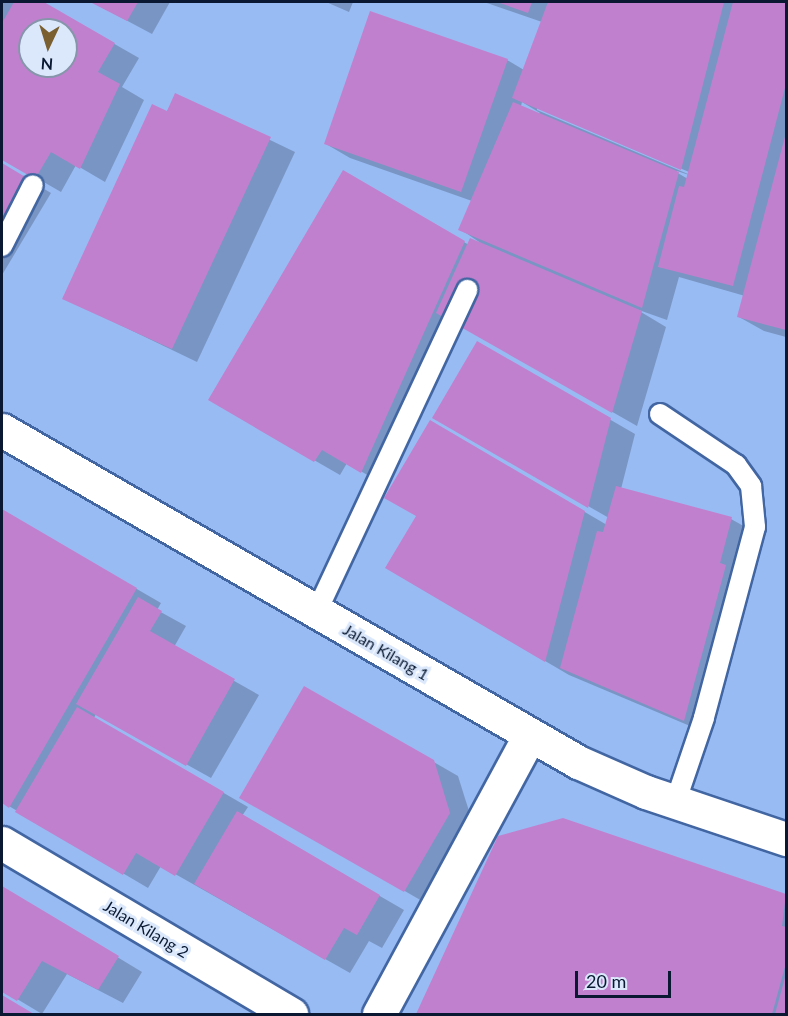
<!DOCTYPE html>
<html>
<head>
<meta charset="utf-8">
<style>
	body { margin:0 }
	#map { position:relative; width:788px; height:1016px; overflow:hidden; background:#a7c8fd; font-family:Lato,sans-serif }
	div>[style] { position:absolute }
	.built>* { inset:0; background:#98bbf4 }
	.shadow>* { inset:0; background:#0003 }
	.building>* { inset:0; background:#c180ce }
	.roads { filter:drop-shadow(2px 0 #4266a2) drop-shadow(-2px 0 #4266a2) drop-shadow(0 2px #4266a2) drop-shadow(0 -2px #4266a2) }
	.service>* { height:20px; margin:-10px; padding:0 10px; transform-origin:10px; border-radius:10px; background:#fff }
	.minor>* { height:33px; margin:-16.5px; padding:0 16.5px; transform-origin:16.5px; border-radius:16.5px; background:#fff }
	span { translate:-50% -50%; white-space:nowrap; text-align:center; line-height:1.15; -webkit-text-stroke:6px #dbe8fc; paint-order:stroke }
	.street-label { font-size:16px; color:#0a1931 }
	.frame { position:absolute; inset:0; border:3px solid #0a1931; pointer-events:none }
	.north { position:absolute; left:18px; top:18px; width:60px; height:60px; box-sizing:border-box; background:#dbe8fc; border:2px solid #8795ab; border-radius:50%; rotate:184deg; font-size:16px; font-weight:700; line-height:24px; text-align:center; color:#0a1931 }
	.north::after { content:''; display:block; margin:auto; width:21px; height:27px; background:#7a6031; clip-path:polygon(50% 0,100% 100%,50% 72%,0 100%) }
	.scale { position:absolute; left:575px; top:971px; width:96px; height:27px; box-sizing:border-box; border:3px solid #0a1931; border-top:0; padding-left:8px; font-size:18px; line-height:21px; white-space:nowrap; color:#0a1931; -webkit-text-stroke:4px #dbe8fc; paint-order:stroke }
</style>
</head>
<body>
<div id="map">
	<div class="built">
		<i style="clip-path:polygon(evenodd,2px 2px,786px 2px,786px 1014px,2px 1014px,2px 2px,30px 30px,66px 30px,66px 66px,30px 66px,30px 30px)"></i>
	</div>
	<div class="shadow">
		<i style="clip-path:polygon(evenodd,2px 2px,41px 2px,139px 58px,122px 87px,144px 100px,105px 182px,76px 165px,61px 192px,2px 158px,2px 2px,30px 30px,66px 30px,66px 66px,30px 66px,30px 30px)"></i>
		<i style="clip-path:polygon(92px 2px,170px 2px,152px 34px)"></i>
		<i style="clip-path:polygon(326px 2px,353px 2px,349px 12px)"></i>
		<i style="clip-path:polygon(evenodd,484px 2px,786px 2px,786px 337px,764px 331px,739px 317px,745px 296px,679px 277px,667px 320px,636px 309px,666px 327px,637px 426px,458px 324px,386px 486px,347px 463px,340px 475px,210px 400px,343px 172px,469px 245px,485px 246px,460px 229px,472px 201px,350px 158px,326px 144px,507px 60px,524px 70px,542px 22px,484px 2px,522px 102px,540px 113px,539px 114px,521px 106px,522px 102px,484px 2px,537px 107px,689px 172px,688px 174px,537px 110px,537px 107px,484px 2px,677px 171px,689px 175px,688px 179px,676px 172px,677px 171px)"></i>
		<i style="clip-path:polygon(176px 95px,295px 152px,197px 362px,64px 298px)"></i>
		<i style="clip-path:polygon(2px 164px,51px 193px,2px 275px)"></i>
		<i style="clip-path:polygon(478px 343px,635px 434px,621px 489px,731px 519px,756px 533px,709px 734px,569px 675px,387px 568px,418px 516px,431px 422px,607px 525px,609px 518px,434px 418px)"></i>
		<i style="clip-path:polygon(2px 511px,161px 603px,157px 610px,186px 626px,174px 647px,259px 695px,211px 778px,96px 714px,94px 718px,248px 807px,242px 816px,404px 910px,382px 948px,369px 941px,350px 973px,161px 866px,148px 888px,2px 802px)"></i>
		<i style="clip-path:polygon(305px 688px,458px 776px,474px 827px,429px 905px,242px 797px)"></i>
		<i style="clip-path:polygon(563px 820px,786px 895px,786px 1014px,418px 1014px,499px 837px)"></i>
		<i style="clip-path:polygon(3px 888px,142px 972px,123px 1003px,67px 974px,42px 1014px,2px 990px)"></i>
		<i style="clip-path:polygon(2px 996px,32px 1014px,2px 1014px)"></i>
	</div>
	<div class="building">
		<i style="clip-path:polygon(evenodd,14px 2px,44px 2px,115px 43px,98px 72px,120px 84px,80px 169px,51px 152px,35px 179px,2px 160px,2px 23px,14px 2px,30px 30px,66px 30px,66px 66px,30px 66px,30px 30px)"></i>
		<i style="clip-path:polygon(90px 2px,138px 2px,127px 21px)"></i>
		<i style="clip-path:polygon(497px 2px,532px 2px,528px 13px)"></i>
		<i style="clip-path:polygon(548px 2px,724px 2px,681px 170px,512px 98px)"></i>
		<i style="clip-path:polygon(733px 2px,786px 2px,786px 84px,733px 286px,658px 267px,679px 186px,684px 187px)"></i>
		<i style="clip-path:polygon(370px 11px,508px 59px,461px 192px,324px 144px)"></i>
		<i style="clip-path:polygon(175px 93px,271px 137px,172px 349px,62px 299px,152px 104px,167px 111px)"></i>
		<i style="clip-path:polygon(513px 102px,679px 172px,642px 308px,458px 230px)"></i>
		<i style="clip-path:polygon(786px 133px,786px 330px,737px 317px)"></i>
		<i style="clip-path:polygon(2px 163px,27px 178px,2px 220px)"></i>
		<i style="clip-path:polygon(343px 170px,465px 241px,361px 473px,322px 450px,314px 462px,208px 400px)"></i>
		<i style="clip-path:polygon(470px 238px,642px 311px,612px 413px,436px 313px)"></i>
		<i style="clip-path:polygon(477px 341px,611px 418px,588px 508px,432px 418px)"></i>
		<i style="clip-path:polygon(430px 420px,585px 511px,545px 662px,385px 568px,416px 516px,384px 498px)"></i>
		<i style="clip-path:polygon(616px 486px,732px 517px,720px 563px,726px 565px,684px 721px,560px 668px,597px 531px,603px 532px)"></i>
		<i style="clip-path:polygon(2px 509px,137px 588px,9px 808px,2px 803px)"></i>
		<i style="clip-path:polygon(138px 597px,162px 611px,150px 631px,235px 679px,186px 766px,76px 704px)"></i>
		<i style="clip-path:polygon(304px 686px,434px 760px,450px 813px,404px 892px,239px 798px)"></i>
		<i style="clip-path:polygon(77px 707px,224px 792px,175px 876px,136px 853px,123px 875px,15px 812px)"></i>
		<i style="clip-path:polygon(237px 811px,380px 895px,357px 935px,344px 928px,325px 960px,194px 884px)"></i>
		<i style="clip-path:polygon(563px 818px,786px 894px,782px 926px,786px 927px,786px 963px,772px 1014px,416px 1014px,498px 836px)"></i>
		<i style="clip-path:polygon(2px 886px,119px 956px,98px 990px,42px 961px,17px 1001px,2px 992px)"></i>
		<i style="clip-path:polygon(786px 974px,786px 1014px,775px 1014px)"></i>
		<i style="clip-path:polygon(2px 995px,34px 1014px,2px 1014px)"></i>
	</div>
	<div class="roads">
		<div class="service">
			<i style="left:2px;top:246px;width:68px;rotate:-63.1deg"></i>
			<i style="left:660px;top:414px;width:92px;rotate:33.9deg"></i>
			<i style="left:736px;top:465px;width:26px;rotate:54deg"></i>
			<i style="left:751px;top:486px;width:41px;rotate:84.4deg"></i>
			<i style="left:755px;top:527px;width:198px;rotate:105deg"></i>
			<i style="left:704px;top:718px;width:90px;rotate:108.8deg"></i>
			<i style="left:316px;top:613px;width:357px;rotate:-64.9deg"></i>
		</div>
		<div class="minor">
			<i style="left:2px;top:430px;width:665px;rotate:29.96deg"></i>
			<i style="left:578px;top:762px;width:74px;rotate:23.8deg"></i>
			<i style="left:646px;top:792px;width:148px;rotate:18.6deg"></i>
			<i style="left:2px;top:843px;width:336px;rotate:30.6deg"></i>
			<i style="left:379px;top:1014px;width:317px;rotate:-61.6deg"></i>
		</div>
	</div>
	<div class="street-label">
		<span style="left:386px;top:652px;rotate:30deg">Jalan Kilang 1</span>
		<span style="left:146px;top:929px;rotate:31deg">Jalan Kilang 2</span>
	</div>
	<div class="frame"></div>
	<div class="north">N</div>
	<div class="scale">20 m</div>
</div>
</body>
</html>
